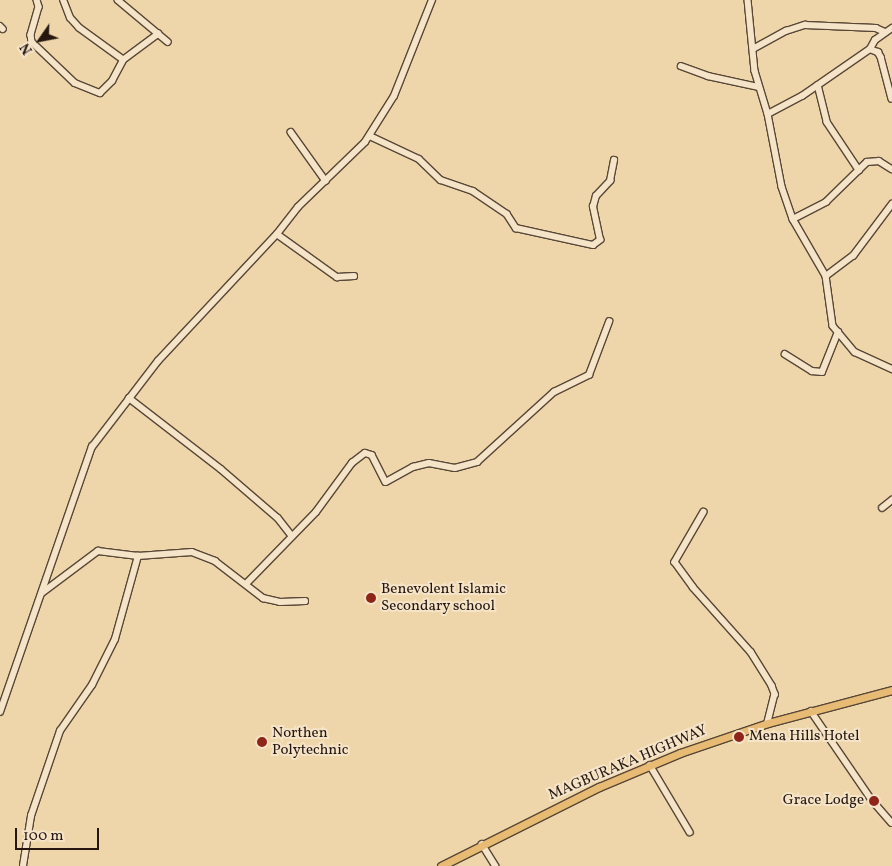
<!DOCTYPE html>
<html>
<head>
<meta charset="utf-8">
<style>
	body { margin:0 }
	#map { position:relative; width:892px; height:866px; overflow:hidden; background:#efd6aa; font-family:Vollkorn,serif }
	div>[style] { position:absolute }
	.roads { filter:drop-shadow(1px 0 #584736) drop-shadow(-1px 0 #584736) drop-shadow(0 1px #584736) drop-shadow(0 -1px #584736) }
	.minor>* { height:5.5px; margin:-2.75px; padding:0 2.75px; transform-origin:2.75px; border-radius:2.75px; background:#f5e4c8 }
	.major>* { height:7px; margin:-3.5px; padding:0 3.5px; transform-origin:3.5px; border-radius:3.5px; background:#e8bb75 }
	.dots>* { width:14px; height:14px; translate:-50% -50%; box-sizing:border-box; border:2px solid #f5e4c8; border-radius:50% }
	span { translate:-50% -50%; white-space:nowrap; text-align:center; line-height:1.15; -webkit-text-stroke:4px #f5e4c8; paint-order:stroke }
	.poi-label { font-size:15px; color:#251710 }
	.left { translate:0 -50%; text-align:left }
	.right { translate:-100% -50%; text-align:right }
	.street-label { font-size:15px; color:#251710 }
	.north { position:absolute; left:15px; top:15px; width:50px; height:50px; -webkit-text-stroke:4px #f5e4c8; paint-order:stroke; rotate:237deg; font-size:14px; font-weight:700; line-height:20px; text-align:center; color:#251710 }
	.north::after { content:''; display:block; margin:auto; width:18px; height:22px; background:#251710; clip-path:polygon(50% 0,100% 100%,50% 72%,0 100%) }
	.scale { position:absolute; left:15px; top:828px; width:84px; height:22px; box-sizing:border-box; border:2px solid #251710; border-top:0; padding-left:6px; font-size:15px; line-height:18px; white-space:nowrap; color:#251710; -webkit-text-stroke:4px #f5e4c8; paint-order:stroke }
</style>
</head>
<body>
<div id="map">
	<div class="roads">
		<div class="minor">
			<i style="left:37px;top:0;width:7px;rotate:74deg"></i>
			<i style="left:39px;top:7px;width:29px;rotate:106deg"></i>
			<i style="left:31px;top:35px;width:7px;rotate:82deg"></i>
			<i style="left:32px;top:42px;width:59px;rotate:43.6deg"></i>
			<i style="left:75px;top:83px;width:27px;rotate:22deg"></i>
			<i style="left:100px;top:93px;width:17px;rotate:-45deg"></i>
			<i style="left:112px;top:81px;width:24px;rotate:-62deg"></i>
			<i style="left:123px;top:60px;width:54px;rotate:-144deg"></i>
			<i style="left:79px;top:28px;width:13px;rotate:-132deg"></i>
			<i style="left:70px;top:18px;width:19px;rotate:-111deg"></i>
			<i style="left:118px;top:0;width:65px;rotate:40deg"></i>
			<i style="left:748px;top:0;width:71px;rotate:84.4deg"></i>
			<i style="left:755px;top:71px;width:45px;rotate:73.2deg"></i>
			<i style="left:768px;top:114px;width:74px;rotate:79.1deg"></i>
			<i style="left:782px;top:187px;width:34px;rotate:71deg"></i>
			<i style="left:793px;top:219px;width:66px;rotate:59.9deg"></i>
			<i style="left:826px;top:276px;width:50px;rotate:82deg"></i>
			<i style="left:833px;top:326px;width:34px;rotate:50deg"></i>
			<i style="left:855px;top:352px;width:41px;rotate:24.7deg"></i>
			<i style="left:0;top:26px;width:4px;rotate:45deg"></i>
			<i style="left:753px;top:49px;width:38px;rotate:-29deg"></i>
			<i style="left:786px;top:31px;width:20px;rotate:-18deg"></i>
			<i style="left:805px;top:25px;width:71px;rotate:2.4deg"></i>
			<i style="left:876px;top:28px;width:10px;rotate:24deg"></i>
			<i style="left:870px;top:49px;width:9px;rotate:21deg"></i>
			<i style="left:878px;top:52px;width:6px;rotate:59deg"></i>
			<i style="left:881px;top:57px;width:43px;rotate:75.3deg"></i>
			<i style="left:123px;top:60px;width:44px;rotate:-36.6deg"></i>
			<i style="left:681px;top:66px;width:29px;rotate:20deg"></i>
			<i style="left:708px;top:76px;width:52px;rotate:12.2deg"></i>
			<i style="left:818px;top:85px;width:38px;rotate:76deg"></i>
			<i style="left:827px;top:122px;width:58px;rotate:56.3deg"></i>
			<i style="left:768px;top:114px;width:38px;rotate:-28deg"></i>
			<i style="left:802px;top:96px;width:83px;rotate:-34.7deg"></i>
			<i style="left:870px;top:49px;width:10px;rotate:-61deg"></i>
			<i style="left:875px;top:40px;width:21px;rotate:-35deg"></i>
			<i style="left:291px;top:132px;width:60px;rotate:54.5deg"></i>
			<i style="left:370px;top:136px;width:54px;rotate:25.1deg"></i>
			<i style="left:419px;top:159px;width:30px;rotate:44deg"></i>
			<i style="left:441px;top:180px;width:34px;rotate:19deg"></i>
			<i style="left:473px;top:191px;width:41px;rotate:34.1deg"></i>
			<i style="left:507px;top:214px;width:17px;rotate:57deg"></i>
			<i style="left:516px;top:228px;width:79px;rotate:12.4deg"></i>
			<i style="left:593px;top:245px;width:9px;rotate:-36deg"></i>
			<i style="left:600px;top:240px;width:34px;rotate:-102deg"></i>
			<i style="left:593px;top:207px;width:11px;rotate:-75deg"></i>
			<i style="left:596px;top:196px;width:21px;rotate:-47deg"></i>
			<i style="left:610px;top:181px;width:21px;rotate:-79deg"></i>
			<i style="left:793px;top:219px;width:37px;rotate:-27deg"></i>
			<i style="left:826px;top:202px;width:57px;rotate:-44.3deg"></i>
			<i style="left:867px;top:162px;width:12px;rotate:-5deg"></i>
			<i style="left:879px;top:161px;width:15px;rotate:32deg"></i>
			<i style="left:277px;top:234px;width:74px;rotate:35.6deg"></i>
			<i style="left:337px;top:277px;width:17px;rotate:-3deg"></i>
			<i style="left:826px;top:276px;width:34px;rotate:-37deg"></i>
			<i style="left:853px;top:256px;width:65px;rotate:-53.1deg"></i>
			<i style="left:785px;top:354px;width:32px;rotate:32deg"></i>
			<i style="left:812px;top:371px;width:10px;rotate:6deg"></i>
			<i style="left:822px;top:372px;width:43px;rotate:-68.2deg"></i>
			<i style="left:129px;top:398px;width:116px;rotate:37.7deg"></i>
			<i style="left:221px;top:469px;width:75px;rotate:40.7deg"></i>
			<i style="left:278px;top:518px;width:23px;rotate:52deg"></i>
			<i style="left:882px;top:508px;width:13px;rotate:-39deg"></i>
			<i style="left:704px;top:512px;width:58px;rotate:120.1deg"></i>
			<i style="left:675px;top:562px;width:31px;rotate:54deg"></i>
			<i style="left:693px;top:587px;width:87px;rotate:48.3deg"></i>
			<i style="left:751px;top:652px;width:40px;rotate:58deg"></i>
			<i style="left:772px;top:686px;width:9px;rotate:69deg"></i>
			<i style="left:775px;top:694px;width:30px;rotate:104deg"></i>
			<i style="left:246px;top:584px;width:100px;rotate:-45.8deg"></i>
			<i style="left:316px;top:512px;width:61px;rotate:-53.7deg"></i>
			<i style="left:352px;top:463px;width:16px;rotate:-38deg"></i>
			<i style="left:365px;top:453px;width:7px;rotate:16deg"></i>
			<i style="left:372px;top:455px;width:30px;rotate:63deg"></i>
			<i style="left:386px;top:482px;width:31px;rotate:-29deg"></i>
			<i style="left:413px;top:467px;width:16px;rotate:-14deg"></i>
			<i style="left:429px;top:463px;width:26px;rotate:11deg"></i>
			<i style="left:455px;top:468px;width:23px;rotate:-15deg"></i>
			<i style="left:477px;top:462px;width:104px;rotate:-42.3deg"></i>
			<i style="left:554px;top:392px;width:39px;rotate:-26deg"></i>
			<i style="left:589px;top:375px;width:57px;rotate:-69.3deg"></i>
			<i style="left:42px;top:593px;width:70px;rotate:-36.9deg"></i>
			<i style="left:98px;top:551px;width:40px;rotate:7.1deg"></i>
			<i style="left:138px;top:556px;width:54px;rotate:-4.2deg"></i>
			<i style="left:192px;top:552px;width:25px;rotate:21deg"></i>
			<i style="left:215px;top:561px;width:61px;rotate:37.6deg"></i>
			<i style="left:263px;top:598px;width:17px;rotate:13deg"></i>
			<i style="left:280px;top:602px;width:25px;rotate:-2deg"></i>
			<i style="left:811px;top:711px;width:108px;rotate:55.6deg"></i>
			<i style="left:872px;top:800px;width:30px;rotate:49deg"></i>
			<i style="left:0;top:712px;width:281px;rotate:-70.9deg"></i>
			<i style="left:92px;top:447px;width:108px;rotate:-52.5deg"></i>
			<i style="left:158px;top:361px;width:174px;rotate:-46.9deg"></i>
			<i style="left:277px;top:234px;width:34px;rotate:-52deg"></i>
			<i style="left:298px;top:207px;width:93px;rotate:-44.1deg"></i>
			<i style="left:365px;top:142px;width:54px;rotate:-57.8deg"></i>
			<i style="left:394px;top:96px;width:103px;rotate:-68.4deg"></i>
			<i style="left:650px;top:765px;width:78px;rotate:59.2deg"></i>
			<i style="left:482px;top:844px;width:26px;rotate:58deg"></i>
			<i style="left:23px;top:866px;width:51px;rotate:-80.9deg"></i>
			<i style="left:31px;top:816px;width:90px;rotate:-71.2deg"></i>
			<i style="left:60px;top:731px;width:56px;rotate:-55.2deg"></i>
			<i style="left:92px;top:685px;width:51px;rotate:-63.4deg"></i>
			<i style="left:115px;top:639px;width:86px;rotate:-74.5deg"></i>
		</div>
		<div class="major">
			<i style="left:441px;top:866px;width:177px;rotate:-26.6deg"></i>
			<i style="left:599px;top:787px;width:88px;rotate:-22.8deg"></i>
			<i style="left:680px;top:753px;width:93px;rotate:-18.8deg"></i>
			<i style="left:768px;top:723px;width:128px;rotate:-14.9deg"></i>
		</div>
	</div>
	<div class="dots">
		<i style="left:371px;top:598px;background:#8f2418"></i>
		<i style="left:739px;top:737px;background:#8f2418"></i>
		<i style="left:262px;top:742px;background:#8f2418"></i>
		<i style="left:874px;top:801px;background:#8f2418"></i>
	</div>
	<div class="poi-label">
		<span class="left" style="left:381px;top:598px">Benevolent Islamic<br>Secondary school</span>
		<span class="left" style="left:272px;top:742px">Northen<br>Polytechnic</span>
		<span class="left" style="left:749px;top:737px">Mena Hills Hotel</span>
		<span class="right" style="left:864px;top:801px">Grace Lodge</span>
	</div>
	<div class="street-label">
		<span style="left:628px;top:763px;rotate:-23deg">MAGBURAKA HIGHWAY</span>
	</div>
	<div class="north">N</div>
	<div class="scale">100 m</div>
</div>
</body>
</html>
